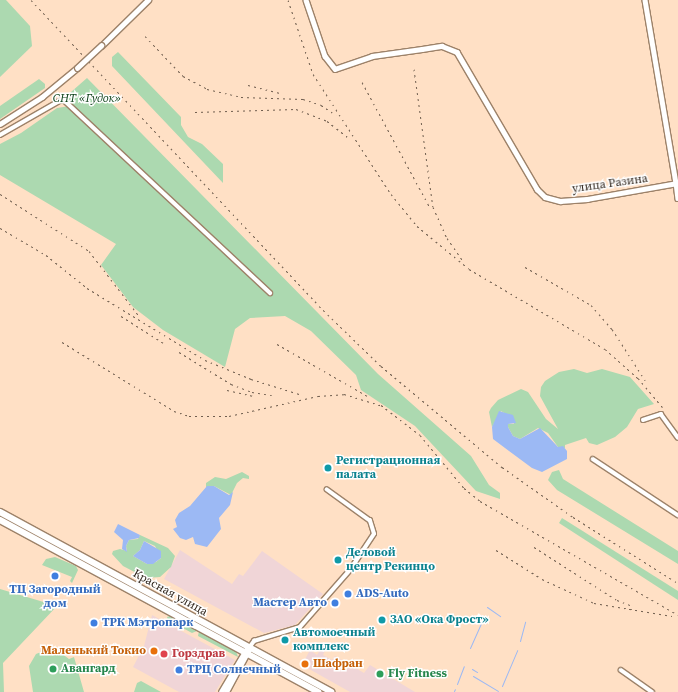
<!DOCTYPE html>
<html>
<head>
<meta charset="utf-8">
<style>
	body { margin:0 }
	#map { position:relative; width:678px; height:692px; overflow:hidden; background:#ffe0c5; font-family:"Source Serif 4",serif }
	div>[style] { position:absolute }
	.commercial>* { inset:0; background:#f0d5d7 }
	.green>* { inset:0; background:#acd9b0 }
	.water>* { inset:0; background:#9cb9f4 }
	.stream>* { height:1px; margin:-0.5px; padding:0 0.5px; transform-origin:0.5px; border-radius:0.5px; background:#9cb9f4 }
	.roads { filter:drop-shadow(1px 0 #9d8269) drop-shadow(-1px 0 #9d8269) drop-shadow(0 1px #9d8269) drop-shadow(0 -1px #9d8269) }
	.minor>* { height:3.5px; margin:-1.75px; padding:0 1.75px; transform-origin:1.75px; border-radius:1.75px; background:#fff }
	.tertiary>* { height:4.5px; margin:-2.25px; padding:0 2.25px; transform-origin:2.25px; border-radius:2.25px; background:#fff }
	.trunk>* { height:6px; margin:-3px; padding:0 3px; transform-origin:3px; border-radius:3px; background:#fff }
	.rail>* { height:1px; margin-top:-0.5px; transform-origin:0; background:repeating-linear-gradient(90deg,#6f5d4e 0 2px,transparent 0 6px) }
	.bridges { filter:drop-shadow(1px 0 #9d8269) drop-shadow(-1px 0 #9d8269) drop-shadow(0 1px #9d8269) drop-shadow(0 -1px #9d8269) }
	.tertiary-bridge>* { height:4.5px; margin:-2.25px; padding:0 2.25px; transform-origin:2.25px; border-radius:2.25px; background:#fff }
	.dots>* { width:11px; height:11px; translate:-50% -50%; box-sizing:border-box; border:2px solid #fff; border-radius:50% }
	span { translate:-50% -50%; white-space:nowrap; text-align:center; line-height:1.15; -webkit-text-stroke:3px #fff; paint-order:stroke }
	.park-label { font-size:12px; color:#10431b; font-style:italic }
	.street-label { font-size:12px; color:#2a1f15 }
	.culture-label { font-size:12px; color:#0d838f; font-weight:700 }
	.left { translate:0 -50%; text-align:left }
	.shop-label { font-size:12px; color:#366cbe; font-weight:700 }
	.right { translate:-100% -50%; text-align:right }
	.food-label { font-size:12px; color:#c56008; font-weight:700 }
	.health-label { font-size:12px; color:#be3a42; font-weight:700 }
	.leisure-label { font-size:12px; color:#27864d; font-weight:700 }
</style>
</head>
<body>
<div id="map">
	<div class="commercial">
		<i style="clip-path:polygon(180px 550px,232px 584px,239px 574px,243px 576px,262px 551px,323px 594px,295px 625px,264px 633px,164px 579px)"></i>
		<i style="clip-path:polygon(152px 615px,235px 660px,215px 692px,179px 692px,133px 667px,144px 646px)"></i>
		<i style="clip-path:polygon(322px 647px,326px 648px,323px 655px,332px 660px,335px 656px,364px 673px,370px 665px,415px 692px,350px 692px,302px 665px,310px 650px,317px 655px)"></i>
	</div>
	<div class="green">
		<i style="clip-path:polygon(0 0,6px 0,30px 26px,32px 46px,0 77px)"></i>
		<i style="clip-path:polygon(118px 52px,181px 117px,181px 125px,188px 137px,202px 144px,223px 164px,223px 183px,112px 66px,112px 57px)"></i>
		<i style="clip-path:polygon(87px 78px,378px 374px,471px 456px,489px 485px,500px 493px,500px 499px,476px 491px,415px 426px,361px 390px,356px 375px,311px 331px,285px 316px,250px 318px,235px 329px,225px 367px,163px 330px,133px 307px,101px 265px,116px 244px,0 175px,0 144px,21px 133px,57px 108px,70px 106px,63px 99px)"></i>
		<i style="clip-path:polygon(39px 79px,45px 84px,45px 88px,0 119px,0 106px)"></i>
		<i style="clip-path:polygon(574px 369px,587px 373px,602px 369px,630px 377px,654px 404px,638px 409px,627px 427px,615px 437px,597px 445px,589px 443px,586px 438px,565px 445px,565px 448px,558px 447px,548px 433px,538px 428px,520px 439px,513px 436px,508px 427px,508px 424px,514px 424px,512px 418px,501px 411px,492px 427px,489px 412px,491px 408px,498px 400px,521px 389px,528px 392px,546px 419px,558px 429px,540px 396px,541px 387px,545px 381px,559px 372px)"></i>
		<i style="clip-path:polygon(559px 470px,563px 479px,678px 551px,678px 564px,557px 490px,548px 480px,552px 472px)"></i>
		<i style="clip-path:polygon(242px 472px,249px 476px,249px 479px,243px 478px,237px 483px,231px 495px,214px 486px,206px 487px,206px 483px,215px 477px,226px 479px)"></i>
		<i style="clip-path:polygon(562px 518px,678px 591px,678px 600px,559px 523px)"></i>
		<i style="clip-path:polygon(evenodd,140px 535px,168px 548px,175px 556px,171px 567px,160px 577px,146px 578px,123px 566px,112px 554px,113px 551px,120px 549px,127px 551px,126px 546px,129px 540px,138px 539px,140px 535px,144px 541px,155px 546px,161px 558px,156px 562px,147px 564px,133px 556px,140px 550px,144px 541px)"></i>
		<i style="clip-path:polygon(55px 557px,76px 566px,78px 570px,72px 583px,70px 581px,72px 577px,42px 565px,46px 559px)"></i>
		<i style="clip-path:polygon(0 589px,57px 606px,3px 663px,4px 692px,0 692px)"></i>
		<i style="clip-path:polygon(170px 616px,196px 630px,197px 631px,192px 633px,168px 620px,167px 617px)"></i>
		<i style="clip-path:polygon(199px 631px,236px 651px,238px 657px,198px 636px)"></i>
		<i style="clip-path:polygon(46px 650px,57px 650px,69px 659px,74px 657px,84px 692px,33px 692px,29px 666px,36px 654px)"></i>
		<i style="clip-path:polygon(141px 681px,161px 692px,134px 692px,137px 683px)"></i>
	</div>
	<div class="water">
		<i style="clip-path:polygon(499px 411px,513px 415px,516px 423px,508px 424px,508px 427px,513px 436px,520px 439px,540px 428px,558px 447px,563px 446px,567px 451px,567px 459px,542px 472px,532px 468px,493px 439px,492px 427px)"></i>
		<i style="clip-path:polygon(207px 486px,214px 486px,229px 495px,233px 492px,230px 505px,219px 518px,221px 529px,207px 547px,195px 544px,193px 537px,186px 540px,180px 538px,173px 529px,177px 527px,175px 520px,179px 513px,190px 506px)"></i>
		<i style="clip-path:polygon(118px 524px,140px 535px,139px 538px,129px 540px,126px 546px,127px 552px,122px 549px,123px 540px,114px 532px)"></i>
		<i style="clip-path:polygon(144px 541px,161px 551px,161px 558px,153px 564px,147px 564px,133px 556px,140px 550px)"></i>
	</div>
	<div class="stream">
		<i style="left:487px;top:607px;width:16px;rotate:35deg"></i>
		<i style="left:520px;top:641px;width:20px;rotate:-75deg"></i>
		<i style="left:470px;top:648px;width:34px;rotate:-66deg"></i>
		<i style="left:472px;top:669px;width:6px;rotate:31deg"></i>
		<i style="left:473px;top:676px;width:29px;rotate:31deg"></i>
		<i style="left:457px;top:684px;width:19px;rotate:-69deg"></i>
		<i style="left:502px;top:686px;width:39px;rotate:-67deg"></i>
		<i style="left:454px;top:691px;width:2px;rotate:-63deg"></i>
	</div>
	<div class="roads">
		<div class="minor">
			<i style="left:0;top:135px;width:73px;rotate:-29.7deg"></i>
			<i style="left:63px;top:99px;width:284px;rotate:43.1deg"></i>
			<i style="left:676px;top:183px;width:16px;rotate:83deg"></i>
			<i style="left:643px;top:420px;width:19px;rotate:-18deg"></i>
			<i style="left:661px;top:414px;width:29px;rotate:54deg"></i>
			<i style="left:593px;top:459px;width:102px;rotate:33.4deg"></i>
			<i style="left:249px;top:648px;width:9px;rotate:-54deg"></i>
			<i style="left:254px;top:641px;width:48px;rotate:-16.9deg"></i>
			<i style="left:300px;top:627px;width:76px;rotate:-48.7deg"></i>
			<i style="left:350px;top:570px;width:43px;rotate:-56.3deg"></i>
			<i style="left:374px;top:534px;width:14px;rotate:-107deg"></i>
			<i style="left:370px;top:521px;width:53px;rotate:-144.2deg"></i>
			<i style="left:621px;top:670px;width:38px;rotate:35deg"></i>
		</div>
		<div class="tertiary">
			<i style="left:306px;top:0;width:59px;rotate:71.3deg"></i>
			<i style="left:325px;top:56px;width:16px;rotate:52deg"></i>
			<i style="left:335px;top:69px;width:39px;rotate:-19deg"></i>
			<i style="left:372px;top:56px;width:50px;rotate:-8deg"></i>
			<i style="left:422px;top:49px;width:20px;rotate:-9deg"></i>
			<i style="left:442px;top:46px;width:16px;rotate:22deg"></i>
			<i style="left:457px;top:52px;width:159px;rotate:59.7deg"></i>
			<i style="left:537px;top:189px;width:11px;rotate:45deg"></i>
			<i style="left:545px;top:197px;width:16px;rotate:15deg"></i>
			<i style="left:560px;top:201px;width:27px;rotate:-4deg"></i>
			<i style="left:587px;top:199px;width:92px;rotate:-10deg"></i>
			<i style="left:645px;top:0;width:186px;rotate:80.4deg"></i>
			<i style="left:101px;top:46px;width:66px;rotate:-44.4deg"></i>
			<i style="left:0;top:124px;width:50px;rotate:-32.7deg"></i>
			<i style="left:42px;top:97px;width:45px;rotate:-39.6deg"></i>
			<i style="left:221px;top:692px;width:49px;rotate:-59.2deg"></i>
			<i style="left:226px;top:692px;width:47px;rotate:-61.8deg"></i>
		</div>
		<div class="trunk">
			<i style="left:0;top:512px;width:377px;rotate:28.5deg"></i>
			<i style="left:0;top:520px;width:362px;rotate:28.4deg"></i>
		</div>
	</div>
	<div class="rail">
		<i style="left:31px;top:0;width:420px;rotate:46.7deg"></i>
		<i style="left:319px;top:306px;width:86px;rotate:44.1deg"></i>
		<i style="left:381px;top:366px;width:158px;rotate:39.9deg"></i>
		<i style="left:502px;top:467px;width:87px;rotate:35.2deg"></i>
		<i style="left:573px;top:517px;width:124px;rotate:32.2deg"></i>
		<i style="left:288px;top:0;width:78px;rotate:71.3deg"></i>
		<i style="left:313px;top:74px;width:143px;rotate:57deg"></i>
		<i style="left:391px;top:194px;width:41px;rotate:50.9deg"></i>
		<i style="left:417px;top:226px;width:67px;rotate:39.6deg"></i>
		<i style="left:469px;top:269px;width:158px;rotate:30.5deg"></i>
		<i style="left:605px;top:349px;width:48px;rotate:41.6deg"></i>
		<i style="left:145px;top:36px;width:55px;rotate:46.5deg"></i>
		<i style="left:183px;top:76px;width:27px;rotate:28deg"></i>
		<i style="left:207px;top:89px;width:35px;rotate:13deg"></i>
		<i style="left:241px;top:97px;width:62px;rotate:1.8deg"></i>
		<i style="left:303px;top:99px;width:19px;rotate:18deg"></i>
		<i style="left:321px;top:105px;width:18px;rotate:34deg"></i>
		<i style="left:414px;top:69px;width:139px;rotate:82.2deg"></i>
		<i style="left:433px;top:207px;width:34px;rotate:66deg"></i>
		<i style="left:447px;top:238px;width:28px;rotate:55deg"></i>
		<i style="left:362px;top:82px;width:141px;rotate:61.6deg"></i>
		<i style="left:248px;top:85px;width:34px;rotate:14deg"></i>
		<i style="left:195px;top:112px;width:101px;rotate:-1.7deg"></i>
		<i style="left:296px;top:109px;width:33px;rotate:21deg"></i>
		<i style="left:327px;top:121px;width:28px;rotate:38deg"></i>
		<i style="left:0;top:194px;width:106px;rotate:32.6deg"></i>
		<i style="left:89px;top:251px;width:82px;rotate:52.4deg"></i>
		<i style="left:0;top:228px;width:53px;rotate:30.4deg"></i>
		<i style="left:46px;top:255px;width:53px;rotate:38.8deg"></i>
		<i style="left:87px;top:288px;width:138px;rotate:31.4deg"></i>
		<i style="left:205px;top:360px;width:50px;rotate:22.4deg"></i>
		<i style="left:251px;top:379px;width:53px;rotate:17.4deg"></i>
		<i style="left:525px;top:267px;width:76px;rotate:29.9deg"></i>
		<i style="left:591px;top:305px;width:32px;rotate:49deg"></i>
		<i style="left:612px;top:329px;width:61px;rotate:57.1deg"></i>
		<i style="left:121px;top:316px;width:52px;rotate:32.5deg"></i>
		<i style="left:62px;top:342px;width:132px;rotate:31.6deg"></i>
		<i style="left:174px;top:411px;width:16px;rotate:18deg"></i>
		<i style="left:189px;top:416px;width:40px"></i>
		<i style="left:229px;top:416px;width:91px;rotate:-12.7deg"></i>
		<i style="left:318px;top:396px;width:26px;rotate:-4deg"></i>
		<i style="left:344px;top:394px;width:39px;rotate:17deg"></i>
		<i style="left:381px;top:405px;width:49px;rotate:37.6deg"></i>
		<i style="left:420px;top:435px;width:69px;rotate:50.3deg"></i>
		<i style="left:464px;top:488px;width:21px;rotate:39deg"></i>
		<i style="left:480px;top:501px;width:228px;rotate:29.9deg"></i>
		<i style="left:277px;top:344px;width:106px;rotate:29.9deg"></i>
		<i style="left:179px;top:352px;width:61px;rotate:31.6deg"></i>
		<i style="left:231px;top:384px;width:22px;rotate:21deg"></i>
		<i style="left:252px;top:392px;width:20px;rotate:9deg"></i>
		<i style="left:638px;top:378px;width:38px;rotate:50deg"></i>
		<i style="left:227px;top:390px;width:26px;rotate:13deg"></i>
		<i style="left:534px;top:547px;width:98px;rotate:32.6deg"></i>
		<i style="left:617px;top:600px;width:17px;rotate:21deg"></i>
		<i style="left:496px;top:550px;width:54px;rotate:32.2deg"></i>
		<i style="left:542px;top:579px;width:57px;rotate:24.8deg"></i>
		<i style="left:594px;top:603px;width:79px;rotate:9.5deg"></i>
	</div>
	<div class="bridges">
		<div class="tertiary-bridge">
			<i style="left:77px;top:68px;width:33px;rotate:-43deg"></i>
		</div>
	</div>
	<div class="dots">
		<i style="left:328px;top:468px;background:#0f9aa8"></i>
		<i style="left:338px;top:560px;background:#0f9aa8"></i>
		<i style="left:55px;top:576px;background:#3f7fe0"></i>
		<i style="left:348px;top:594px;background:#3f7fe0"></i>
		<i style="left:335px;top:603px;background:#3f7fe0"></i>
		<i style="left:382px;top:620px;background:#0f9aa8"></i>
		<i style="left:94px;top:623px;background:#3f7fe0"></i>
		<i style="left:285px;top:640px;background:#0f9aa8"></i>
		<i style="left:154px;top:651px;background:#e8710a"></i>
		<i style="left:164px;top:654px;background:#e0444e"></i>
		<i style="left:305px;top:664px;background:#e8710a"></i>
		<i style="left:53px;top:669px;background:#2e9e5b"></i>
		<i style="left:179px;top:670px;background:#3f7fe0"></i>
		<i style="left:380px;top:674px;background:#2e9e5b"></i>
	</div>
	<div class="park-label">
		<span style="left:87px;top:99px">СНТ «Гудок»</span>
	</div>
	<div class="street-label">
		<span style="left:610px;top:184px;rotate:-8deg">улица Разина</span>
		<span style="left:170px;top:593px;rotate:29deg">Красная улица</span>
	</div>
	<div class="culture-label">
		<span class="left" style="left:336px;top:468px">Регистрационная<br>палата</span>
		<span class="left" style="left:346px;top:560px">Деловой<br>центр Рекинцо</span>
		<span class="left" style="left:390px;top:620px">ЗАО «Ока Фрост»</span>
		<span class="left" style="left:293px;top:640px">Автомоечный<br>комплекс</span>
	</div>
	<div class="shop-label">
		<span style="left:55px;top:597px">ТЦ Загородный<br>дом</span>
		<span class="left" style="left:356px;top:594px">ADS-Auto</span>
		<span class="right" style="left:327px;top:603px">Мастер Авто</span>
		<span class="left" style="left:102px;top:623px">ТРК Мэтропарк</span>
		<span class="left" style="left:187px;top:670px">ТРЦ Солнечный</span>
	</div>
	<div class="food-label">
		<span class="right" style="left:146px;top:651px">Маленький Токио</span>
		<span class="left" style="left:313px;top:664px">Шафран</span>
	</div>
	<div class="health-label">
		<span class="left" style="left:172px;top:654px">Горздрав</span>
	</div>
	<div class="leisure-label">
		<span class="left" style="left:61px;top:669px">Авангард</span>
		<span class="left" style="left:388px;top:674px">Fly Fitness</span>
	</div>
</div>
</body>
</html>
